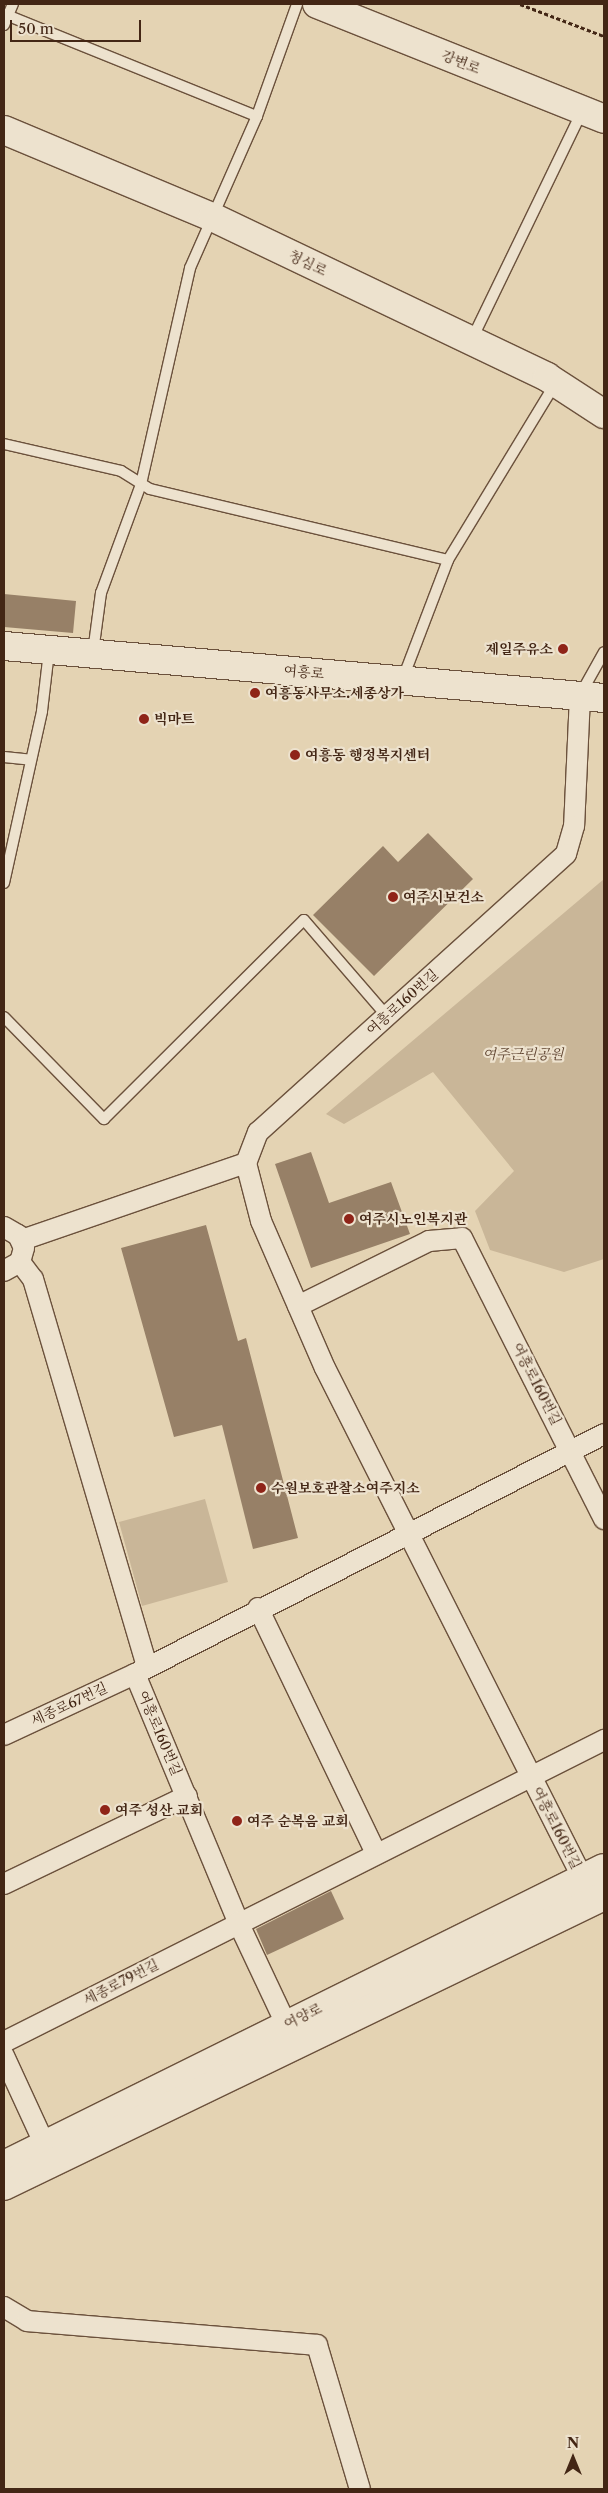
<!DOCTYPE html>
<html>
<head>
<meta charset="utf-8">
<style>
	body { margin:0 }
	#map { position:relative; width:608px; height:2493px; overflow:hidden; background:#e4d3b3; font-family:"Libre Caslon Text","Noto Serif KR",serif }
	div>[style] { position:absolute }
	.green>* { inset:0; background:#c9b698 }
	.building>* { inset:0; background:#978067 }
	.path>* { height:3px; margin-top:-1.5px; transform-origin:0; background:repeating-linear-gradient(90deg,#432615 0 4px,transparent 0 6.5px) }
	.roads { filter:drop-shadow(1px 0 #6b513c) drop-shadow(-1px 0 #6b513c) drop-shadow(0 1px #6b513c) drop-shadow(0 -1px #6b513c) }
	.lane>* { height:10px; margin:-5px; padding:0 5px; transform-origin:5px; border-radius:5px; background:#ede2ce }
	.street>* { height:20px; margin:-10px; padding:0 10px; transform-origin:10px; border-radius:10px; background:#ede2ce }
	.secondary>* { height:28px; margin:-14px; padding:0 14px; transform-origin:14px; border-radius:14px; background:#ede2ce }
	.dots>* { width:14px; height:14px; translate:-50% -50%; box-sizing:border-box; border:2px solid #ede2ce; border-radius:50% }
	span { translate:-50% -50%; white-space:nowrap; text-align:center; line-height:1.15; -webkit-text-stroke:4.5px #ede2ce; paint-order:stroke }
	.street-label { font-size:14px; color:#432615 }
	.poi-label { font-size:14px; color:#432615; font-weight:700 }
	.right { translate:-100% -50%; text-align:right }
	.left { translate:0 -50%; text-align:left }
	.park-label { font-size:14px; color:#5e432f; font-style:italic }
	.frame { position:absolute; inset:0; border:5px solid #432615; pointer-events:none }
	.north { position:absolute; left:548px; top:2433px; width:50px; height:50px; -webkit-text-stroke:4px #ede2ce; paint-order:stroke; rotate:0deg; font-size:14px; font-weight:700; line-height:20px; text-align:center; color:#432615 }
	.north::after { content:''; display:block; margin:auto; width:18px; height:22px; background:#432615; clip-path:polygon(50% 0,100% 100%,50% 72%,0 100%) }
	.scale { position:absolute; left:10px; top:20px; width:131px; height:22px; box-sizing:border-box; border:2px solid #432615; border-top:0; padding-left:6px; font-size:15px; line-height:18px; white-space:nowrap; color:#432615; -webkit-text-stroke:4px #ede2ce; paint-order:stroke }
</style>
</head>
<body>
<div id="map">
	<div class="green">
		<i style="clip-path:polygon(604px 879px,604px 1259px,564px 1272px,490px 1250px,475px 1211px,514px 1171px,433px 1072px,344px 1124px,326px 1114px)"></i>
		<i style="clip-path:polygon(205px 1499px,228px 1582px,142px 1606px,119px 1522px)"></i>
	</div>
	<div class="building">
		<i style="clip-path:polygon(4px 594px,76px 601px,73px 633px,4px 627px)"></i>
		<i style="clip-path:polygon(428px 833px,473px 879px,374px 976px,313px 915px,383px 846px,398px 862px)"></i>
		<i style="clip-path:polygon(311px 1152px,329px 1203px,391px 1182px,410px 1234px,311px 1268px,275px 1164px)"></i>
		<i style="clip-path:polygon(206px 1225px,238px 1341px,246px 1338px,298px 1538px,253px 1549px,222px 1425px,174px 1437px,121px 1248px)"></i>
		<i style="clip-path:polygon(331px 1891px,344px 1919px,267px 1955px,256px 1929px)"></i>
	</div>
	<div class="path">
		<i style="left:520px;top:4px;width:90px;rotate:20.9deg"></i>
	</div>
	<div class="roads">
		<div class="lane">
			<i style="left:4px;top:14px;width:273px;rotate:22deg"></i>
			<i style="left:4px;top:25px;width:23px;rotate:-67deg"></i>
			<i style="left:472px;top:339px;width:253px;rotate:-64.2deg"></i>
			<i style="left:4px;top:444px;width:120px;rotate:13deg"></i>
			<i style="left:121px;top:471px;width:34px;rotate:32deg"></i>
			<i style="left:150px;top:489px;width:306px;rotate:13.4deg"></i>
			<i style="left:93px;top:652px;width:60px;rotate:-82.3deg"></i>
			<i style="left:101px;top:593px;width:116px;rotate:-69.8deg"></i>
			<i style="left:141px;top:484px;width:221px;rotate:-77.2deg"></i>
			<i style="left:190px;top:268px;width:166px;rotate:-66.2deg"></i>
			<i style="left:257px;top:116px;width:119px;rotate:-70.3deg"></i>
			<i style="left:403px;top:678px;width:126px;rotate:-69.1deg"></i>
			<i style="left:448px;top:560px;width:206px;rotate:-58.7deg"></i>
			<i style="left:580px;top:695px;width:49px;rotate:-60.8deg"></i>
			<i style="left:4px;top:757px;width:27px;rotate:6deg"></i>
			<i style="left:4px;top:883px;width:176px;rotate:-77.5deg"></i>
			<i style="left:42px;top:711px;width:60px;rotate:-83.3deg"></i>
			<i style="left:4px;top:1017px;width:143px;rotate:45.6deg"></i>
			<i style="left:104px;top:1119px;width:282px;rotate:-44.9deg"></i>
			<i style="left:304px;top:920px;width:127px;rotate:49.2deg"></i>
		</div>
		<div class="street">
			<i style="left:580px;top:696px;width:130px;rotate:92.6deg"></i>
			<i style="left:574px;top:826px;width:29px;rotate:106deg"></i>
			<i style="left:566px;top:854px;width:415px;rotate:137.9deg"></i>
			<i style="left:258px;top:1132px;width:33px;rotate:111deg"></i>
			<i style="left:246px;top:1163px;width:60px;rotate:75.5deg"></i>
			<i style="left:261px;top:1221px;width:160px;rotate:66.5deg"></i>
			<i style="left:325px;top:1368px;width:572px;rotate:63.21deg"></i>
			<i style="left:4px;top:1227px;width:16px;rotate:30deg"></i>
			<i style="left:18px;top:1235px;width:14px;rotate:65deg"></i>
			<i style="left:24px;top:1248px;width:15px;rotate:106deg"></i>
			<i style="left:20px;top:1262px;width:18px;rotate:151deg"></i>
			<i style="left:22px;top:1240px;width:237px;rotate:-19deg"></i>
			<i style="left:20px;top:1262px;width:21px;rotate:53deg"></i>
			<i style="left:33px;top:1279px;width:404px;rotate:73.6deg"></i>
			<i style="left:298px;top:1306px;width:146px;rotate:-26.4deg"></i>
			<i style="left:429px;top:1241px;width:33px;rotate:-5deg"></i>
			<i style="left:462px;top:1238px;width:315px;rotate:63.2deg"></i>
			<i style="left:258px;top:1608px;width:272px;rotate:64.3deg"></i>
			<i style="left:135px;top:1674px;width:269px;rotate:67.4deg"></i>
			<i style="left:238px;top:1922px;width:113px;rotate:64.8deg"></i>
			<i style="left:4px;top:1735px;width:145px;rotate:-25deg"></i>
			<i style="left:135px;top:1674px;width:527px;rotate:-27.1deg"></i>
			<i style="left:4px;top:1884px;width:203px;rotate:-25.7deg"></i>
			<i style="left:4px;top:2042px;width:672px;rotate:-26.72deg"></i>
			<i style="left:4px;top:2056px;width:98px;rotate:65.3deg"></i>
			<i style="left:4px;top:2307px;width:27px;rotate:31deg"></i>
			<i style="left:27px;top:2321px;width:291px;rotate:4.7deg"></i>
			<i style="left:317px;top:2345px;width:150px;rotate:73.4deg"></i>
		</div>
		<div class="secondary">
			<i style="left:317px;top:4px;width:309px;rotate:21.8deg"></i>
			<i style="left:4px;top:130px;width:225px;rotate:22.7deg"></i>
			<i style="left:212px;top:217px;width:371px;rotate:25.5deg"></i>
			<i style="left:547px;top:377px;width:68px;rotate:33deg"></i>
			<i style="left:4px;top:646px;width:602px;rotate:4.95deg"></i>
			<i style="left:4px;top:2165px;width:669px;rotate:-26.34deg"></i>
			<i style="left:4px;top:2186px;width:666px;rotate:-25.8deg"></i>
		</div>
	</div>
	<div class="dots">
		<i style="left:563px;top:649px;background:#8f2418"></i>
		<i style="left:255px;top:693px;background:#8f2418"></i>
		<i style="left:144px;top:719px;background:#8f2418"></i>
		<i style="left:295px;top:755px;background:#8f2418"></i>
		<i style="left:393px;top:897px;background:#8f2418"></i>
		<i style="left:349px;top:1219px;background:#8f2418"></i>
		<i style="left:261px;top:1488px;background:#8f2418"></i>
		<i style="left:105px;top:1810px;background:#8f2418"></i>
		<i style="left:237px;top:1821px;background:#8f2418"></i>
	</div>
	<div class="street-label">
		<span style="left:461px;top:62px;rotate:22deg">강변로</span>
		<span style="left:308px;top:263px;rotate:26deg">청심로</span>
		<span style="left:304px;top:672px;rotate:5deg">여흥로</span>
		<span style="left:402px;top:1002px;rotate:-42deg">여흥로160번길</span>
		<span style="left:537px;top:1384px;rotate:63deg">여흥로160번길</span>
		<span style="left:69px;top:1704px;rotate:-25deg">세종로67번길</span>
		<span style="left:160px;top:1733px;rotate:67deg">여흥로160번길</span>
		<span style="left:557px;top:1828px;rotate:63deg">여흥로160번길</span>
		<span style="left:121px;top:1982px;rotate:-27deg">세종로79번길</span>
		<span style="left:303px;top:2016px;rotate:-26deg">여양로</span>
	</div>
	<div class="poi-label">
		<span class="right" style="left:553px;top:649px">제일주유소</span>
		<span class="left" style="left:265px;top:693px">여흥동사무소.세종상가</span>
		<span class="left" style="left:154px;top:719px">빅마트</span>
		<span class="left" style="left:305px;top:755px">여흥동 행정복지센터</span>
		<span class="left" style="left:403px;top:897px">여주시보건소</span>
		<span class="left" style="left:359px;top:1219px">여주시노인복지관</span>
		<span class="left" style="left:271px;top:1488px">수원보호관찰소여주지소</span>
		<span class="left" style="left:115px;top:1810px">여주 성산 교회</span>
		<span class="left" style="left:247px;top:1821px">여주 순복음 교회</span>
	</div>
	<div class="park-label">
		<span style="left:523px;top:1054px">여주근린공원</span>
	</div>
	<div class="frame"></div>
	<div class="north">N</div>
	<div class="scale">50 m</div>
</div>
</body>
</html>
